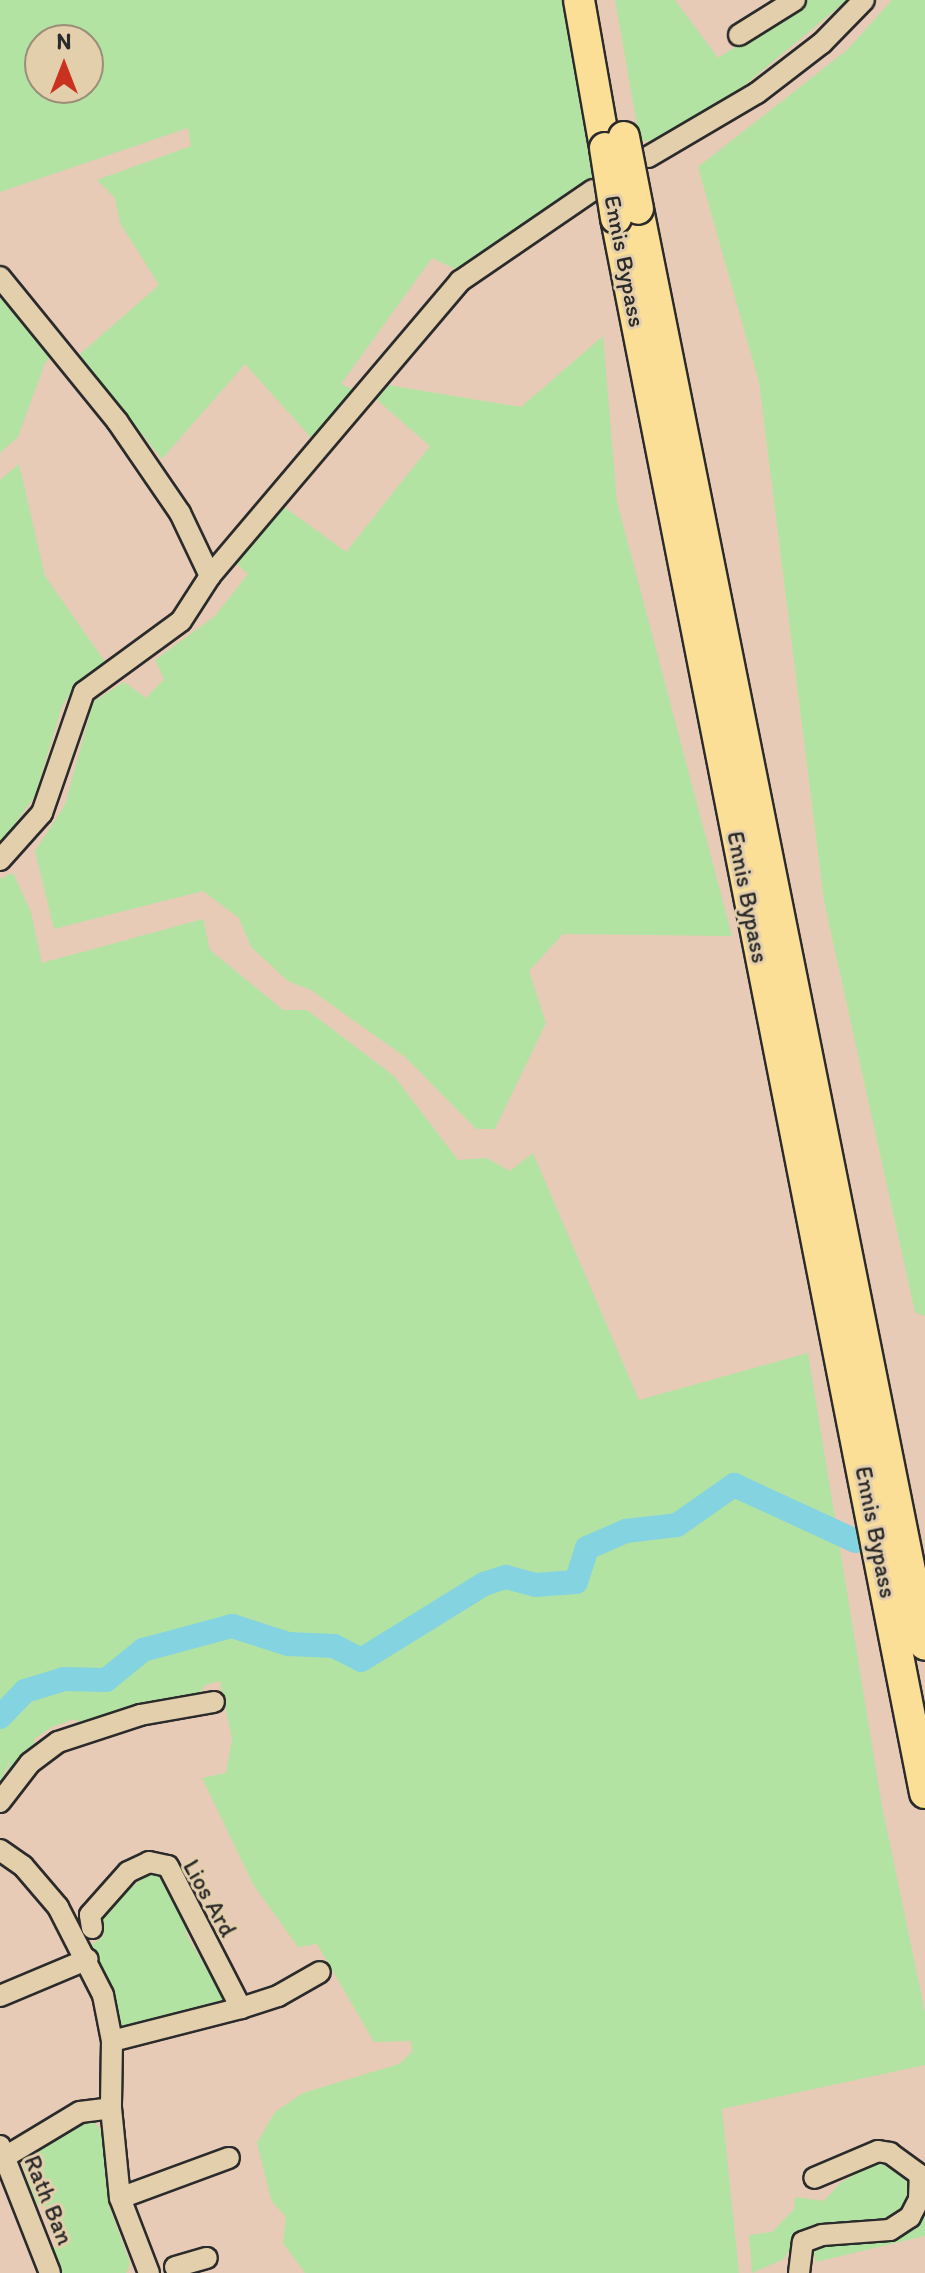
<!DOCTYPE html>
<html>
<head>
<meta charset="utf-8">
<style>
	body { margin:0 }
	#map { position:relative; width:925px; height:2273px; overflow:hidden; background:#e7cbb6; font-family:Itim,sans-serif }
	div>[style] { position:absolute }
	.green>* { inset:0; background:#b2e3a3 }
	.river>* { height:24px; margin:-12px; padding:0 12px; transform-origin:12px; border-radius:12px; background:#84d3e1 }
	.roads { filter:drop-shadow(2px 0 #2b2b2b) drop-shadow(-2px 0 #2b2b2b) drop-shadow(0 2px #2b2b2b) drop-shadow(0 -2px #2b2b2b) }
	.minor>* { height:20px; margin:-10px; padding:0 10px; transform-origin:10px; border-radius:10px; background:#e4cfad }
	.highway>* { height:30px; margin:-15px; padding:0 15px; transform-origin:15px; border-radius:15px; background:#fbdf96 }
	.bridges { filter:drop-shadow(2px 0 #2b2b2b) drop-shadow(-2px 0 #2b2b2b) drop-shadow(0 2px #2b2b2b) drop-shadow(0 -2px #2b2b2b) }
	.highway-bridge>* { height:30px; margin:-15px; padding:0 15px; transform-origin:15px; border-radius:15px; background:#fbdf96 }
	span { translate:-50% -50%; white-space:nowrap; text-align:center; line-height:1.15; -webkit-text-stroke:6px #e4cfad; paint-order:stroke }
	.street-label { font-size:24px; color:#2b2b2b }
	.north { position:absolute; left:24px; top:24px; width:80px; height:80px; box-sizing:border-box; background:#e4cfad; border:2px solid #9a8d79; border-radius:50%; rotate:0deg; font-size:22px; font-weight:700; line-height:32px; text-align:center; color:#2b2b2b }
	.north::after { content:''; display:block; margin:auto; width:28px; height:36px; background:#c8321e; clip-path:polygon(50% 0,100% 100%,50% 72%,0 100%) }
</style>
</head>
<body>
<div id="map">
	<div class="green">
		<i style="clip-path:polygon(evenodd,0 0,564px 0,594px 181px,494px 243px,462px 272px,432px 258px,341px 384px,356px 391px,315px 442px,245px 364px,162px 459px,79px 355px,159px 285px,120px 223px,115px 198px,97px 180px,191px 146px,188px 128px,0 192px,0 0,40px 40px,88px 40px,88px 88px,40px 88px,40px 40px)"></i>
		<i style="clip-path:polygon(615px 0,675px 0,718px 58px,806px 0,847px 0,740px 89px,659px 139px,640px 142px)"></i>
		<i style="clip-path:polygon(892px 0,925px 0,925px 1316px,915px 1312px,824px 901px,759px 382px,698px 167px,847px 50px)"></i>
		<i style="clip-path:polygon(0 284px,53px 353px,45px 363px,18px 437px,0 453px)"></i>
		<i style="clip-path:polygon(603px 336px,617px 502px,732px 936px,563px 934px,529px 971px,546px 1023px,495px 1129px,476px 1129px,405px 1057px,311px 990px,288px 981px,251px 947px,239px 918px,203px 891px,54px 929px,35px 851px,65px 805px,93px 702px,124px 682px,146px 698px,164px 679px,155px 660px,214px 617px,248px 574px,236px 563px,283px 506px,346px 552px,430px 446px,377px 400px,388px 385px,521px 407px)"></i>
		<i style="clip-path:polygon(19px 464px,45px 576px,108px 666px,75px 686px,62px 706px,35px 796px,0 844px,0 480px)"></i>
		<i style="clip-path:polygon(13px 873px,31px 912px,42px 963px,203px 919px,210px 950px,283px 1010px,307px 1010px,394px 1076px,458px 1160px,487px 1158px,510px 1171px,533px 1153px,639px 1400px,808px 1353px,882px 1806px,925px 2012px,925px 2065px,722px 2109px,739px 2273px,305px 2273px,283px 2243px,286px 2217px,272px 2202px,257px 2143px,275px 2112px,303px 2093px,399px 2064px,412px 2052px,411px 2041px,374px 2042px,317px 1944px,298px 1947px,253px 1884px,202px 1778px,226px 1773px,232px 1739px,220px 1681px,205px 1685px,196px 1700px,83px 1726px,75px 1719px,52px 1727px,34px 1739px,35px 1749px,5px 1780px,11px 1756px,0 1784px,0 879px)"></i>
		<i style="clip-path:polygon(156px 1867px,188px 1924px,186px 1934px,208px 1971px,215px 1973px,226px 1999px,220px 2008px,131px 2030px,120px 2028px,91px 1945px,104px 1936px,98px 1926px,113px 1897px,118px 1900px,144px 1877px,143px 1872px)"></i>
		<i style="clip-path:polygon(91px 2118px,103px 2133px,108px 2203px,130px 2263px,126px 2273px,60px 2273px,53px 2250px,58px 2243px,45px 2206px,37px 2205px,22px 2163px,30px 2150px)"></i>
		<i style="clip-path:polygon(875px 2163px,888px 2163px,908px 2176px,911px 2188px,900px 2212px,888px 2218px,812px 2225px,800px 2231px,784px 2259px,752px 2273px,749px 2235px,772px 2232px,794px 2209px,795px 2197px,824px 2201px,840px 2183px)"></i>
		<i style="clip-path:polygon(925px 2208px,925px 2236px,816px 2262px,813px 2250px,820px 2242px)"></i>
	</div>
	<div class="river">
		<i style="left:0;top:1717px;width:36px;rotate:-46deg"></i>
		<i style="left:25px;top:1691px;width:41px;rotate:-17.1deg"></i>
		<i style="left:64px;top:1679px;width:42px;rotate:1.4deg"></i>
		<i style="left:106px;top:1680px;width:48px;rotate:-39deg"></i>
		<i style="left:143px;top:1650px;width:92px;rotate:-15.1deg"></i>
		<i style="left:232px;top:1626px;width:59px;rotate:17.8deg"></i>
		<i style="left:288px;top:1644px;width:46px;rotate:2.5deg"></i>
		<i style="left:334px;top:1646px;width:30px;rotate:27deg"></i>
		<i style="left:361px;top:1660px;width:145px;rotate:-31.7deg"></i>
		<i style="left:484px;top:1584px;width:23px;rotate:-18deg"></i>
		<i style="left:506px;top:1577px;width:30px;rotate:15deg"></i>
		<i style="left:535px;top:1585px;width:41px;rotate:-4.2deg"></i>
		<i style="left:576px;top:1582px;width:36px;rotate:-72deg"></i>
		<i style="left:587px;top:1548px;width:43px;rotate:-23.6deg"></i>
		<i style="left:626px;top:1531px;width:51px;rotate:-6.7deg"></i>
		<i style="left:677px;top:1525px;width:70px;rotate:-35.1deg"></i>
		<i style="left:734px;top:1485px;width:134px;rotate:24.7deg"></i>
	</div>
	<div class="roads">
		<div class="minor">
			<i style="left:739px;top:35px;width:66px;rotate:-32deg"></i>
			<i style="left:648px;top:157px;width:126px;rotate:-30.4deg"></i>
			<i style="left:757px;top:93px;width:82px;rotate:-37.6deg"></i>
			<i style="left:822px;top:43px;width:60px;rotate:-45.7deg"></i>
			<i style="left:0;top:277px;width:186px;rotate:50.9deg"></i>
			<i style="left:117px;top:421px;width:112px;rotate:55.6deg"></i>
			<i style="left:180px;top:513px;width:70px;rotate:64.5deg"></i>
			<i style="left:0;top:860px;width:63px;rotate:-48.2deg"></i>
			<i style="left:42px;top:813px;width:128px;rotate:-70.9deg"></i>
			<i style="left:84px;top:692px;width:120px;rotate:-36.2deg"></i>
			<i style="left:181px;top:621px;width:54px;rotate:-57.2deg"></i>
			<i style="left:210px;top:576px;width:387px;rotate:-49.7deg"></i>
			<i style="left:460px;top:281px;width:161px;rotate:-34.4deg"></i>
			<i style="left:0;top:1802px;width:49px;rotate:-52.4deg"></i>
			<i style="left:30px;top:1763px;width:35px;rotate:-37deg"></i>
			<i style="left:58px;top:1742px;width:86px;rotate:-18.2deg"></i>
			<i style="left:140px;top:1715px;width:75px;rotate:-10deg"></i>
			<i style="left:0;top:1850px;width:28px;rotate:35deg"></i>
			<i style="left:23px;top:1866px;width:54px;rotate:49.5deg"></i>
			<i style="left:58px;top:1907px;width:99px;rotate:62.9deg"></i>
			<i style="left:103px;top:1995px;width:47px;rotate:78.9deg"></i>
			<i style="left:112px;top:2041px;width:67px;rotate:90.9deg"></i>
			<i style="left:111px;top:2108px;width:90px;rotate:84.3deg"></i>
			<i style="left:92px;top:1928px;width:13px;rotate:-99deg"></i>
			<i style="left:90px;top:1915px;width:57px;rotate:-48.5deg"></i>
			<i style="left:128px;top:1872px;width:23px;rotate:-25deg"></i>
			<i style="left:149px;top:1862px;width:19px;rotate:12deg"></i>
			<i style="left:168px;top:1866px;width:160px;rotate:62.8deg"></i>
			<i style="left:0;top:1996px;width:95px;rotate:-22.8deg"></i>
			<i style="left:112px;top:2041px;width:133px;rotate:-14.3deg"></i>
			<i style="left:241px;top:2008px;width:39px;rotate:-18deg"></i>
			<i style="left:278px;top:1996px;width:48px;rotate:-29.7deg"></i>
			<i style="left:0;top:2146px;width:136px;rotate:68.5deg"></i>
			<i style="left:5px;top:2157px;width:87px;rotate:-31deg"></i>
			<i style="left:80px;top:2112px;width:31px;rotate:-7deg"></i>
			<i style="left:175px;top:2267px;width:33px;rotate:-16deg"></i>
			<i style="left:149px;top:2273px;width:80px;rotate:-111.1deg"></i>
			<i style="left:120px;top:2198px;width:116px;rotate:-20.2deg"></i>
			<i style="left:799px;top:2273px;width:31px;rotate:-83deg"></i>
			<i style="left:803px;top:2242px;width:20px;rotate:-20deg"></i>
			<i style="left:822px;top:2235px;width:68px;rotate:-4.2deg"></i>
			<i style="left:890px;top:2230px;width:24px;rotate:-33deg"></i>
			<i style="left:910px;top:2217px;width:20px;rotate:-63deg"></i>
			<i style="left:919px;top:2199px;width:24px;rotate:-88deg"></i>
			<i style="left:920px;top:2175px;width:37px;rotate:-144deg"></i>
			<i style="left:890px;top:2153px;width:12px;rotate:-171deg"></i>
			<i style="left:878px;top:2151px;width:69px;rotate:157.1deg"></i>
		</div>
		<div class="highway">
			<i style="left:579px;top:0;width:150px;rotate:80deg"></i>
			<i style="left:638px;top:209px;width:1464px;rotate:78.7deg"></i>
			<i style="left:616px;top:218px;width:1605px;rotate:78.9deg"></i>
		</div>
	</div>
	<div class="bridges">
		<div class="highway-bridge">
			<i style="left:624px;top:137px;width:73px;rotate:79deg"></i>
			<i style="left:605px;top:148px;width:71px;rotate:81.1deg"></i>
		</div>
	</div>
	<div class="street-label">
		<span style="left:625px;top:261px;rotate:79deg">Ennis Bypass</span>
		<span style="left:748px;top:897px;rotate:79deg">Ennis Bypass</span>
		<span style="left:876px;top:1532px;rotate:79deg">Ennis Bypass</span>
		<span style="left:210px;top:1898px;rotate:61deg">Lios Ard</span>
		<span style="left:49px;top:2200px;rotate:68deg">Rath Ban</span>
	</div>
	<div class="north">N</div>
</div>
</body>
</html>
